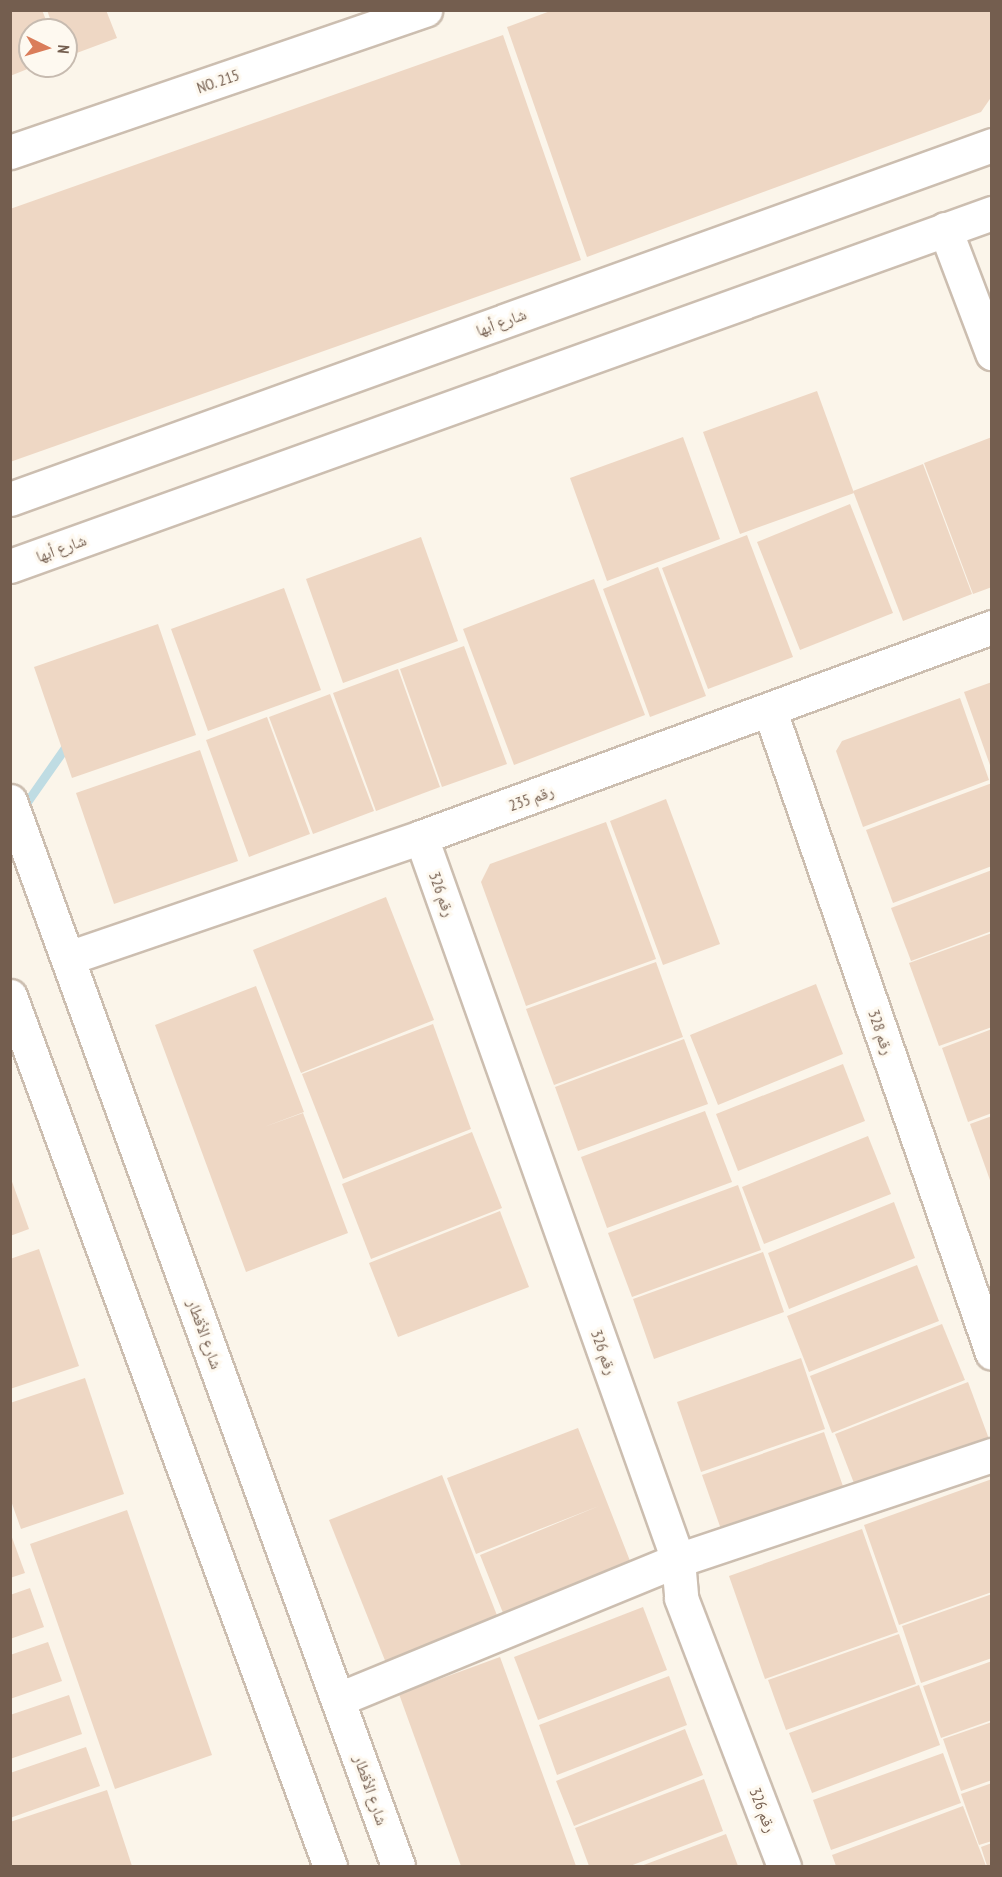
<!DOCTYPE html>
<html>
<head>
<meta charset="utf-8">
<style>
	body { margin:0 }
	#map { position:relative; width:1002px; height:1877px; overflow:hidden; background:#fbf5ea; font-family:"PT Sans Narrow","Noto Naskh Arabic",sans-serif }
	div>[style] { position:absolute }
	.stream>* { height:9px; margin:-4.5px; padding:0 4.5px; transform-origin:4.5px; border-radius:4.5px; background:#bfdce3 }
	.building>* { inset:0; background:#eed7c4 }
	.roads { filter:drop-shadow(2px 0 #ccbeb0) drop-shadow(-2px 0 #ccbeb0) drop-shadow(0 2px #ccbeb0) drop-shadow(0 -2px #ccbeb0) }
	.minor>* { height:33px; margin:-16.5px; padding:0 16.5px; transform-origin:16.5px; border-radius:16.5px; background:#fff }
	span { translate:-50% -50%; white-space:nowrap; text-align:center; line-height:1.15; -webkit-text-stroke:6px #fef9f0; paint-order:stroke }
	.street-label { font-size:16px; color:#745e4f }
	.frame { position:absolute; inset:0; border:12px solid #745e4f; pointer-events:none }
	.north { position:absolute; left:18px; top:18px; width:60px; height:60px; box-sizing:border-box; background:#fef9f0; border:2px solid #c7bbb0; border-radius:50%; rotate:95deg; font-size:16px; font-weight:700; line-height:24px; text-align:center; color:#745e4f }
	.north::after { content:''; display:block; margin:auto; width:21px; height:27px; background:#da7d5a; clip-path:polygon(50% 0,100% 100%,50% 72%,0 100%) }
</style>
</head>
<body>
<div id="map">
	<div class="stream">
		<i style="left:22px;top:809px;width:82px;rotate:-55deg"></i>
	</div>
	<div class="building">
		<i style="clip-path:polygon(10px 10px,42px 10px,50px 30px,30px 30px,30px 66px,35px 66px,10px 76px)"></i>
		<i style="clip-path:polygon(47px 10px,106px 10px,117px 38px,66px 57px,66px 30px,54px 30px)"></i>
		<i style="clip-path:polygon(553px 10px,992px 10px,992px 96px,981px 112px,587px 257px,507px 27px)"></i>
		<i style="clip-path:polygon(503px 35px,581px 260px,10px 462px,10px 209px)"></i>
		<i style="clip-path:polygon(817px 391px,854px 493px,740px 534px,703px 432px)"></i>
		<i style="clip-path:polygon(683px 437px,720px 539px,607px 581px,570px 478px)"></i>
		<i style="clip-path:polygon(992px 437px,992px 587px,973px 594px,924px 463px)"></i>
		<i style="clip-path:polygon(923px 464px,972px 594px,903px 621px,853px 491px)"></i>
		<i style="clip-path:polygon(850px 504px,893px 613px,800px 650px,757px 542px)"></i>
		<i style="clip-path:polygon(747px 535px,793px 657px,708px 689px,662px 568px)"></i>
		<i style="clip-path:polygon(421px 537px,458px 641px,343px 683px,306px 579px)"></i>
		<i style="clip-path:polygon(658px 567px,706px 696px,650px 717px,603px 589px)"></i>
		<i style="clip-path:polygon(594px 579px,645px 715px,514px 765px,463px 629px)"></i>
		<i style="clip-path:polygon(284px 588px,321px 690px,208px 731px,171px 629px)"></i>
		<i style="clip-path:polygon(158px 624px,196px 735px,72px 778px,34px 667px)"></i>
		<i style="clip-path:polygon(464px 646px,507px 764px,442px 787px,400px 669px)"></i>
		<i style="clip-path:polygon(398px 669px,440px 787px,376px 811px,333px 693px)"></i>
		<i style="clip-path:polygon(992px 682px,992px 768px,991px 768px,964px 692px)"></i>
		<i style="clip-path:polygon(330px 694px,374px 811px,313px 834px,269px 717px)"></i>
		<i style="clip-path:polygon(960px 698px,989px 780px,863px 827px,836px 751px,842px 741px)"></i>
		<i style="clip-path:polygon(267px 717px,310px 834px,249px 857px,206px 740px)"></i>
		<i style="clip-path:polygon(200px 750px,238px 861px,114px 904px,76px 793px)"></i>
		<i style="clip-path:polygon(992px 783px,992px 866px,893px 903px,866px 830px)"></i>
		<i style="clip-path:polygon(666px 799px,720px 944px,663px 965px,610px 821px)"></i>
		<i style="clip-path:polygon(606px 822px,656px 959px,526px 1006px,481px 882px,490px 864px)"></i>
		<i style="clip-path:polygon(992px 870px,992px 931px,911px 961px,891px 908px)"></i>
		<i style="clip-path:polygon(386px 897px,434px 1020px,301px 1073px,253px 950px)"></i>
		<i style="clip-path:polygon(992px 933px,992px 1027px,939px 1046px,909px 963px)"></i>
		<i style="clip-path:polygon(656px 962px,683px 1037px,554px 1085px,526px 1009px)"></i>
		<i style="clip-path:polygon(816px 984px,843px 1054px,718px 1105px,690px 1035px)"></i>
		<i style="clip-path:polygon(256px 986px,304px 1112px,264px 1127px,303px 1113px,348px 1233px,246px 1272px,155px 1025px)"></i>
		<i style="clip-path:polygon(433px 1024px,471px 1129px,343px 1179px,302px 1074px)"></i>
		<i style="clip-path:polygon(992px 1029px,992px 1113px,968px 1122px,942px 1048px)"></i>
		<i style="clip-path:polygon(684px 1039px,708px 1104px,578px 1151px,555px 1087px)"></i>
		<i style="clip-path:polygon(843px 1064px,865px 1121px,738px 1171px,716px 1114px)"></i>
		<i style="clip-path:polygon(705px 1111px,732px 1182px,607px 1228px,581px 1157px)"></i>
		<i style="clip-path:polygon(992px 1116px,992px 1183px,991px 1183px,970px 1124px)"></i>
		<i style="clip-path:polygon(472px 1132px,502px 1208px,371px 1259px,342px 1184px)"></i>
		<i style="clip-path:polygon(868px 1136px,891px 1194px,764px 1244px,742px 1187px)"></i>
		<i style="clip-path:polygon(10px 1176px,29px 1229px,10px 1236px)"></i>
		<i style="clip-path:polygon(738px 1185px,761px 1250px,632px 1297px,608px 1233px)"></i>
		<i style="clip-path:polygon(894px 1202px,915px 1258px,789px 1309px,768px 1253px)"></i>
		<i style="clip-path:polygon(500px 1211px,529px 1287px,398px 1337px,369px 1263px)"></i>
		<i style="clip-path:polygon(39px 1249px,79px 1366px,10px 1389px,10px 1259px)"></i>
		<i style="clip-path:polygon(763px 1252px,784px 1312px,654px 1359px,633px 1299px)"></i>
		<i style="clip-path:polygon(917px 1265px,939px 1321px,809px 1372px,787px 1316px)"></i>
		<i style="clip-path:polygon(942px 1324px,965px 1380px,832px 1433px,810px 1376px)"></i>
		<i style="clip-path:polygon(801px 1358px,825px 1429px,701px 1472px,677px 1402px)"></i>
		<i style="clip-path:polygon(85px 1378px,124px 1494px,21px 1529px,10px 1498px,10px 1403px)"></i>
		<i style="clip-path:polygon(968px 1382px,989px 1439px,857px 1491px,835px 1434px)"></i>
		<i style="clip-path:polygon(578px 1428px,632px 1566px,505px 1618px,480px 1555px,599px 1506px,476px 1554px,447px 1478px)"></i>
		<i style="clip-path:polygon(824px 1432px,845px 1492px,723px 1535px,702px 1475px)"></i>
		<i style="clip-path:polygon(442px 1475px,500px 1623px,388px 1668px,329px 1520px)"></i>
		<i style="clip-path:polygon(992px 1479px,992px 1592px,899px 1625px,864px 1525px)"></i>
		<i style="clip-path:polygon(127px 1510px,212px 1755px,115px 1789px,30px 1544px)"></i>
		<i style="clip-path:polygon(862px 1529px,898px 1632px,765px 1679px,729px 1576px)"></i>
		<i style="clip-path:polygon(10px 1532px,25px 1573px,10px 1578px)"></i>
		<i style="clip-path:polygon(30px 1588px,44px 1627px,10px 1639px,10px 1595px)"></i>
		<i style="clip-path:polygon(992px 1594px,992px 1658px,921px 1683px,902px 1626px)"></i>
		<i style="clip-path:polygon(643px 1607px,667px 1670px,538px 1720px,514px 1657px)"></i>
		<i style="clip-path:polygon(899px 1634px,916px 1684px,786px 1730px,768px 1680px)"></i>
		<i style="clip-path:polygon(48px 1642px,62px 1681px,10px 1699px,10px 1655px)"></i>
		<i style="clip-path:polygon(500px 1657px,576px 1866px,461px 1866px,399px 1694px)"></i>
		<i style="clip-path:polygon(992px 1661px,992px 1720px,941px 1738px,923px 1686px)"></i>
		<i style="clip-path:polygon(669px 1676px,687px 1725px,557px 1775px,539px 1725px)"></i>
		<i style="clip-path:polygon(919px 1685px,940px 1745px,812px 1793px,789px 1733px)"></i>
		<i style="clip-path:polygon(69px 1695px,82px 1734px,10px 1759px,10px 1715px)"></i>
		<i style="clip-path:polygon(992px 1722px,992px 1780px,961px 1791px,943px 1739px)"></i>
		<i style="clip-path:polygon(685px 1729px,703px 1775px,574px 1826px,556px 1781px)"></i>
		<i style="clip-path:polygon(86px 1747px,100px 1786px,10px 1818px,10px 1773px)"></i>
		<i style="clip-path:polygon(943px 1753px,961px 1803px,831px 1850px,813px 1800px)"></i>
		<i style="clip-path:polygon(704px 1779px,723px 1831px,630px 1866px,589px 1866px,575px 1828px)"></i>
		<i style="clip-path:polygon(992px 1783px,992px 1841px,979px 1845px,961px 1794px)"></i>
		<i style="clip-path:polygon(107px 1790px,132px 1866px,10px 1866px,10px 1822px)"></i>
		<i style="clip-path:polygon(963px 1806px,986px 1866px,836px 1866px,832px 1855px)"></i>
		<i style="clip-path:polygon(726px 1834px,738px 1866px,641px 1866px)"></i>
		<i style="clip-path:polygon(992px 1843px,992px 1866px,987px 1866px,981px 1847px)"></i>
	</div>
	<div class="roads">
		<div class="minor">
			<i style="left:10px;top:152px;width:439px;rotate:-18.9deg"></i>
			<i style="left:945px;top:229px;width:133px;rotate:69.2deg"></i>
			<i style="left:10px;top:499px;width:1044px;rotate:-19.82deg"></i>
			<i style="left:10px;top:566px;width:1044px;rotate:-19.77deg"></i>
			<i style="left:770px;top:711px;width:679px;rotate:70.92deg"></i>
			<i style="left:10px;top:801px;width:1133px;rotate:69.98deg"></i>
			<i style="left:421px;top:837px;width:767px;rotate:70.43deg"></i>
			<i style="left:678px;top:1560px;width:38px;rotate:85deg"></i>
			<i style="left:681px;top:1598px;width:287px;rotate:69deg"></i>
			<i style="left:68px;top:958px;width:373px;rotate:-18.9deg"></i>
			<i style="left:421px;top:837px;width:608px;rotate:-20.19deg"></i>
			<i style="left:10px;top:996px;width:927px;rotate:69.81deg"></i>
			<i style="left:339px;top:1699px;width:366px;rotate:-22.3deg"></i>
			<i style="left:678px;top:1560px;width:331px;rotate:-18.5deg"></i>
		</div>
	</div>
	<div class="street-label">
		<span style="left:218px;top:81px;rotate:-19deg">NO. 215</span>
		<span style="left:501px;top:322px;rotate:-20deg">شارع أبها</span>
		<span style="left:61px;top:548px;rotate:-20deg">شارع أبها</span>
		<span style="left:531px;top:798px;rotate:-20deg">رقم 235</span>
		<span style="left:442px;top:894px;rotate:70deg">رقم 326</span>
		<span style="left:881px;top:1032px;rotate:71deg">رقم 328</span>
		<span style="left:205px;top:1334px;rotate:70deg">شارع الأقطار</span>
		<span style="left:604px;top:1352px;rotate:70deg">رقم 326</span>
		<span style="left:371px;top:1790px;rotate:71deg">شارع الأقطار</span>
		<span style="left:763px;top:1810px;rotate:69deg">رقم 326</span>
	</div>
	<div class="frame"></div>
	<div class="north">N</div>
</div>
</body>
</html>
